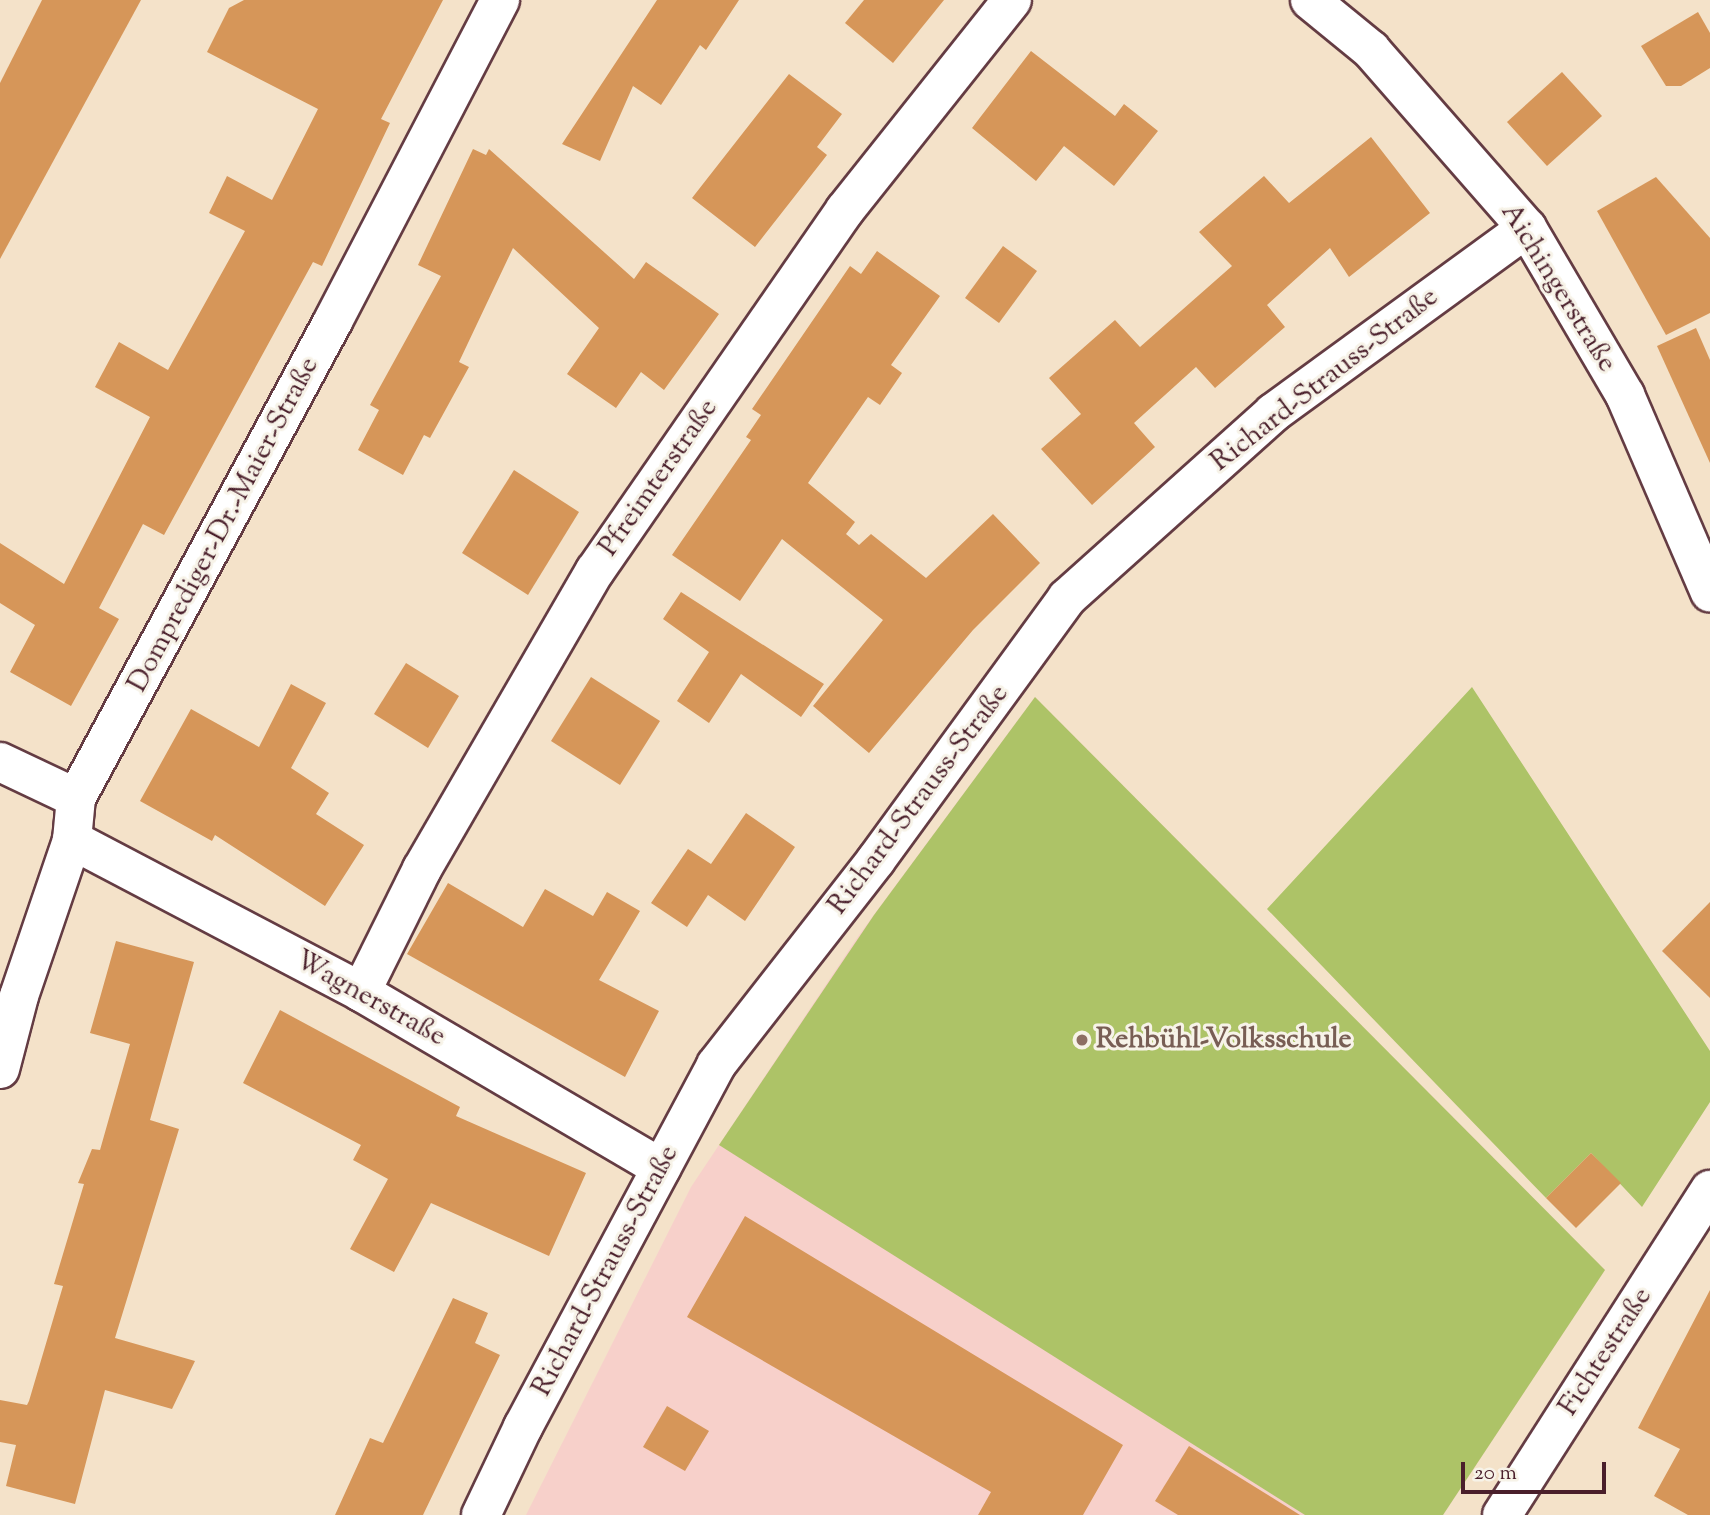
<!DOCTYPE html>
<html>
<head>
<meta charset="utf-8">
<style>
	body { margin:0 }
	#map { position:relative; width:1710px; height:1515px; overflow:hidden; background:#f4e2c9; font-family:"Sorts Mill Goudy",serif }
	div>[style] { position:absolute }
	.built>* { inset:0; background:#f7d0ca }
	.green>* { inset:0; background:#adc367 }
	.building>* { inset:0; background:#d69659 }
	.roads { filter:drop-shadow(2px 0 #643c43) drop-shadow(-2px 0 #643c43) drop-shadow(0 2px #643c43) drop-shadow(0 -2px #643c43) }
	.street>* { height:38px; margin:-19px; padding:0 19px; transform-origin:19px; border-radius:19px; background:#fff }
	.dots>* { width:19px; height:19px; translate:-50% -50%; box-sizing:border-box; border:4px solid #f7f3e8; border-radius:50% }
	span { translate:-50% -50%; white-space:nowrap; text-align:center; line-height:1.15; -webkit-text-stroke:6px #f7f3e8; paint-order:stroke }
	.street-label { font-size:28px; color:#4a1f2b }
	.education-label { font-size:28px; color:#785e54; font-weight:700 }
	.left { translate:0 -50%; text-align:left }
	.scale { position:absolute; left:1461px; top:1462px; width:145px; height:32px; box-sizing:border-box; border:4px solid #4a1f2b; border-top:0; padding-left:9px; font-size:21px; line-height:24px; white-space:nowrap; color:#4a1f2b; -webkit-text-stroke:5px #f7f3e8; paint-order:stroke }
</style>
</head>
<body>
<div id="map">
	<div class="built">
		<i style="clip-path:polygon(1035px 697px,1605px 1270px,1443px 1515px,526px 1515px,691px 1187px,859px 935px)"></i>
	</div>
	<div class="green">
		<i style="clip-path:polygon(1472px 687px,1710px 1051px,1710px 1102px,1642px 1207px,1591px 1153px,1546px 1198px,1267px 909px)"></i>
		<i style="clip-path:polygon(1035px 697px,1605px 1270px,1443px 1515px,1305px 1515px,719px 1145px,874px 915px)"></i>
	</div>
	<div class="building">
		<i style="clip-path:polygon(42px 0,141px 0,0 259px,0 83px)"></i>
		<i style="clip-path:polygon(244px 0,443px 0,381px 119px,390px 123px,322px 266px,313px 262px,164px 535px,143px 524px,99px 608px,119px 619px,71px 706px,10px 672px,35px 625px,0 603px,0 543px,64px 584px,150px 417px,95px 387px,119px 342px,168px 370px,245px 231px,209px 213px,227px 176px,272px 200px,318px 109px,207px 52px,229px 8px)"></i>
		<i style="clip-path:polygon(657px 0,739px 0,706px 50px,700px 45px,661px 105px,633px 86px,600px 161px,562px 144px)"></i>
		<i style="clip-path:polygon(864px 0,944px 0,893px 63px,845px 23px)"></i>
		<i style="clip-path:polygon(1698px 12px,1710px 33px,1710px 68px,1681px 86px,1666px 86px,1641px 46px)"></i>
		<i style="clip-path:polygon(1031px 51px,1115px 116px,1124px 104px,1158px 131px,1114px 186px,1064px 146px,1036px 181px,972px 128px)"></i>
		<i style="clip-path:polygon(1562px 72px,1602px 116px,1547px 166px,1507px 122px)"></i>
		<i style="clip-path:polygon(789px 74px,842px 114px,817px 147px,827px 155px,755px 247px,692px 198px)"></i>
		<i style="clip-path:polygon(1371px 137px,1430px 213px,1349px 277px,1330px 248px,1267px 305px,1285px 327px,1215px 388px,1196px 367px,1134px 423px,1155px 447px,1092px 505px,1041px 449px,1081px 414px,1049px 378px,1115px 320px,1140px 347px,1232px 266px,1199px 232px,1264px 176px,1289px 203px)"></i>
		<i style="clip-path:polygon(473px 149px,486px 155px,489px 149px,634px 279px,646px 262px,719px 314px,664px 390px,641px 372px,616px 408px,567px 374px,599px 328px,513px 248px,459px 362px,469px 367px,430px 438px,424px 435px,403px 475px,358px 450px,379px 410px,370px 405px,441px 276px,418px 265px)"></i>
		<i style="clip-path:polygon(1656px 177px,1710px 238px,1710px 313px,1666px 335px,1597px 211px)"></i>
		<i style="clip-path:polygon(1003px 246px,1037px 271px,999px 323px,965px 298px)"></i>
		<i style="clip-path:polygon(877px 251px,940px 296px,891px 365px,902px 373px,880px 405px,868px 397px,808px 483px,855px 522px,846px 534px,859px 545px,871px 534px,926px 578px,993px 514px,1040px 563px,973px 630px,869px 753px,813px 706px,883px 620px,782px 539px,740px 601px,672px 555px,751px 440px,746px 437px,761px 415px,752px 409px,850px 266px,861px 274px)"></i>
		<i style="clip-path:polygon(1696px 328px,1710px 360px,1710px 463px,1657px 346px)"></i>
		<i style="clip-path:polygon(514px 470px,579px 512px,528px 595px,462px 553px)"></i>
		<i style="clip-path:polygon(681px 592px,824px 684px,801px 717px,741px 674px,709px 723px,677px 701px,709px 652px,663px 619px)"></i>
		<i style="clip-path:polygon(406px 663px,459px 696px,428px 748px,374px 714px)"></i>
		<i style="clip-path:polygon(591px 677px,660px 721px,620px 785px,551px 741px)"></i>
		<i style="clip-path:polygon(291px 684px,326px 703px,291px 768px,329px 793px,316px 814px,364px 845px,325px 906px,215px 835px,212px 841px,140px 801px,191px 709px,259px 747px)"></i>
		<i style="clip-path:polygon(746px 813px,795px 847px,745px 921px,708px 895px,687px 927px,651px 903px,688px 849px,711px 864px)"></i>
		<i style="clip-path:polygon(448px 883px,523px 927px,545px 889px,593px 916px,607px 892px,640px 911px,599px 980px,659px 1011px,625px 1077px,407px 954px)"></i>
		<i style="clip-path:polygon(1710px 902px,1710px 998px,1662px 951px)"></i>
		<i style="clip-path:polygon(116px 941px,194px 962px,150px 1120px,179px 1129px,115px 1338px,195px 1361px,172px 1409px,105px 1390px,75px 1504px,6px 1486px,16px 1445px,0 1442px,0 1400px,27px 1405px,29px 1401px,63px 1286px,54px 1284px,84px 1184px,78px 1183px,92px 1149px,100px 1150px,130px 1044px,90px 1033px)"></i>
		<i style="clip-path:polygon(280px 1010px,460px 1107px,456px 1116px,586px 1173px,549px 1256px,431px 1203px,394px 1272px,350px 1249px,388px 1179px,353px 1160px,361px 1145px,243px 1083px)"></i>
		<i style="clip-path:polygon(1591px 1153px,1621px 1183px,1576px 1228px,1546px 1198px)"></i>
		<i style="clip-path:polygon(745px 1216px,1123px 1445px,1083px 1515px,978px 1515px,991px 1492px,687px 1317px)"></i>
		<i style="clip-path:polygon(1710px 1290px,1710px 1515px,1688px 1515px,1654px 1496px,1680px 1449px,1638px 1428px)"></i>
		<i style="clip-path:polygon(453px 1298px,488px 1313px,475px 1343px,500px 1355px,423px 1515px,335px 1515px,370px 1438px,383px 1443px)"></i>
		<i style="clip-path:polygon(667px 1406px,709px 1431px,685px 1471px,643px 1447px)"></i>
		<i style="clip-path:polygon(1189px 1446px,1300px 1515px,1178px 1515px,1155px 1501px)"></i>
	</div>
	<div class="roads">
		<div class="street">
			<i style="left:1310px;top:0;width:79px;rotate:39.3deg"></i>
			<i style="left:1371px;top:50px;width:237px;rotate:48.8deg"></i>
			<i style="left:1527px;top:228px;width:194px;rotate:59.6deg"></i>
			<i style="left:1625px;top:395px;width:215px;rotate:66.7deg"></i>
			<i style="left:0;top:762px;width:84px;rotate:25.3deg"></i>
			<i style="left:72px;top:840px;width:327px;rotate:27.7deg"></i>
			<i style="left:361px;top:992px;width:348px;rotate:30.4deg"></i>
			<i style="left:361px;top:992px;width:137px;rotate:-63.6deg"></i>
			<i style="left:422px;top:869px;width:345px;rotate:-59.9deg"></i>
			<i style="left:595px;top:571px;width:439px;rotate:-55.3deg"></i>
			<i style="left:845px;top:210px;width:268px;rotate:-51.5deg"></i>
			<i style="left:0;top:1069px;width:75px;rotate:-75.4deg"></i>
			<i style="left:19px;top:996px;width:165px;rotate:-71.2deg"></i>
			<i style="left:72px;top:840px;width:42px;rotate:-84.6deg"></i>
			<i style="left:76px;top:798px;width:542px;rotate:-61.68deg"></i>
			<i style="left:333px;top:321px;width:362px;rotate:-62.5deg"></i>
			<i style="left:481px;top:1515px;width:98px;rotate:-64.5deg"></i>
			<i style="left:523px;top:1427px;width:410px;rotate:-61.9deg"></i>
			<i style="left:716px;top:1065px;width:260px;rotate:-52deg"></i>
			<i style="left:876px;top:860px;width:324px;rotate:-53.9deg"></i>
			<i style="left:1067px;top:598px;width:277px;rotate:-41.9deg"></i>
			<i style="left:1273px;top:413px;width:314px;rotate:-36.1deg"></i>
			<i style="left:1502px;top:1515px;width:386px;rotate:-57.4deg"></i>
		</div>
	</div>
	<div class="dots">
		<i style="left:1082px;top:1040px;background:#8d6e63"></i>
	</div>
	<div class="street-label">
		<span style="left:1558px;top:288px;rotate:58deg">Aichingerstraße</span>
		<span style="left:1325px;top:380px;rotate:-38deg">Richard-Strauss-Straße</span>
		<span style="left:659px;top:478px;rotate:-55deg">Pfreimterstraße</span>
		<span style="left:224px;top:525px;rotate:-62deg">Domprediger-Dr.-Maier-Straße</span>
		<span style="left:919px;top:800px;rotate:-53deg">Richard-Strauss-Straße</span>
		<span style="left:370px;top:999px;rotate:29deg">Wagnerstraße</span>
		<span style="left:606px;top:1271px;rotate:-62deg">Richard-Strauss-Straße</span>
		<span style="left:1606px;top:1352px;rotate:-57deg">Fichtestraße</span>
	</div>
	<div class="education-label">
		<span class="left" style="left:1096px;top:1040px">Rehbühl-Volksschule</span>
	</div>
	<div class="scale">20 m</div>
</div>
</body>
</html>
